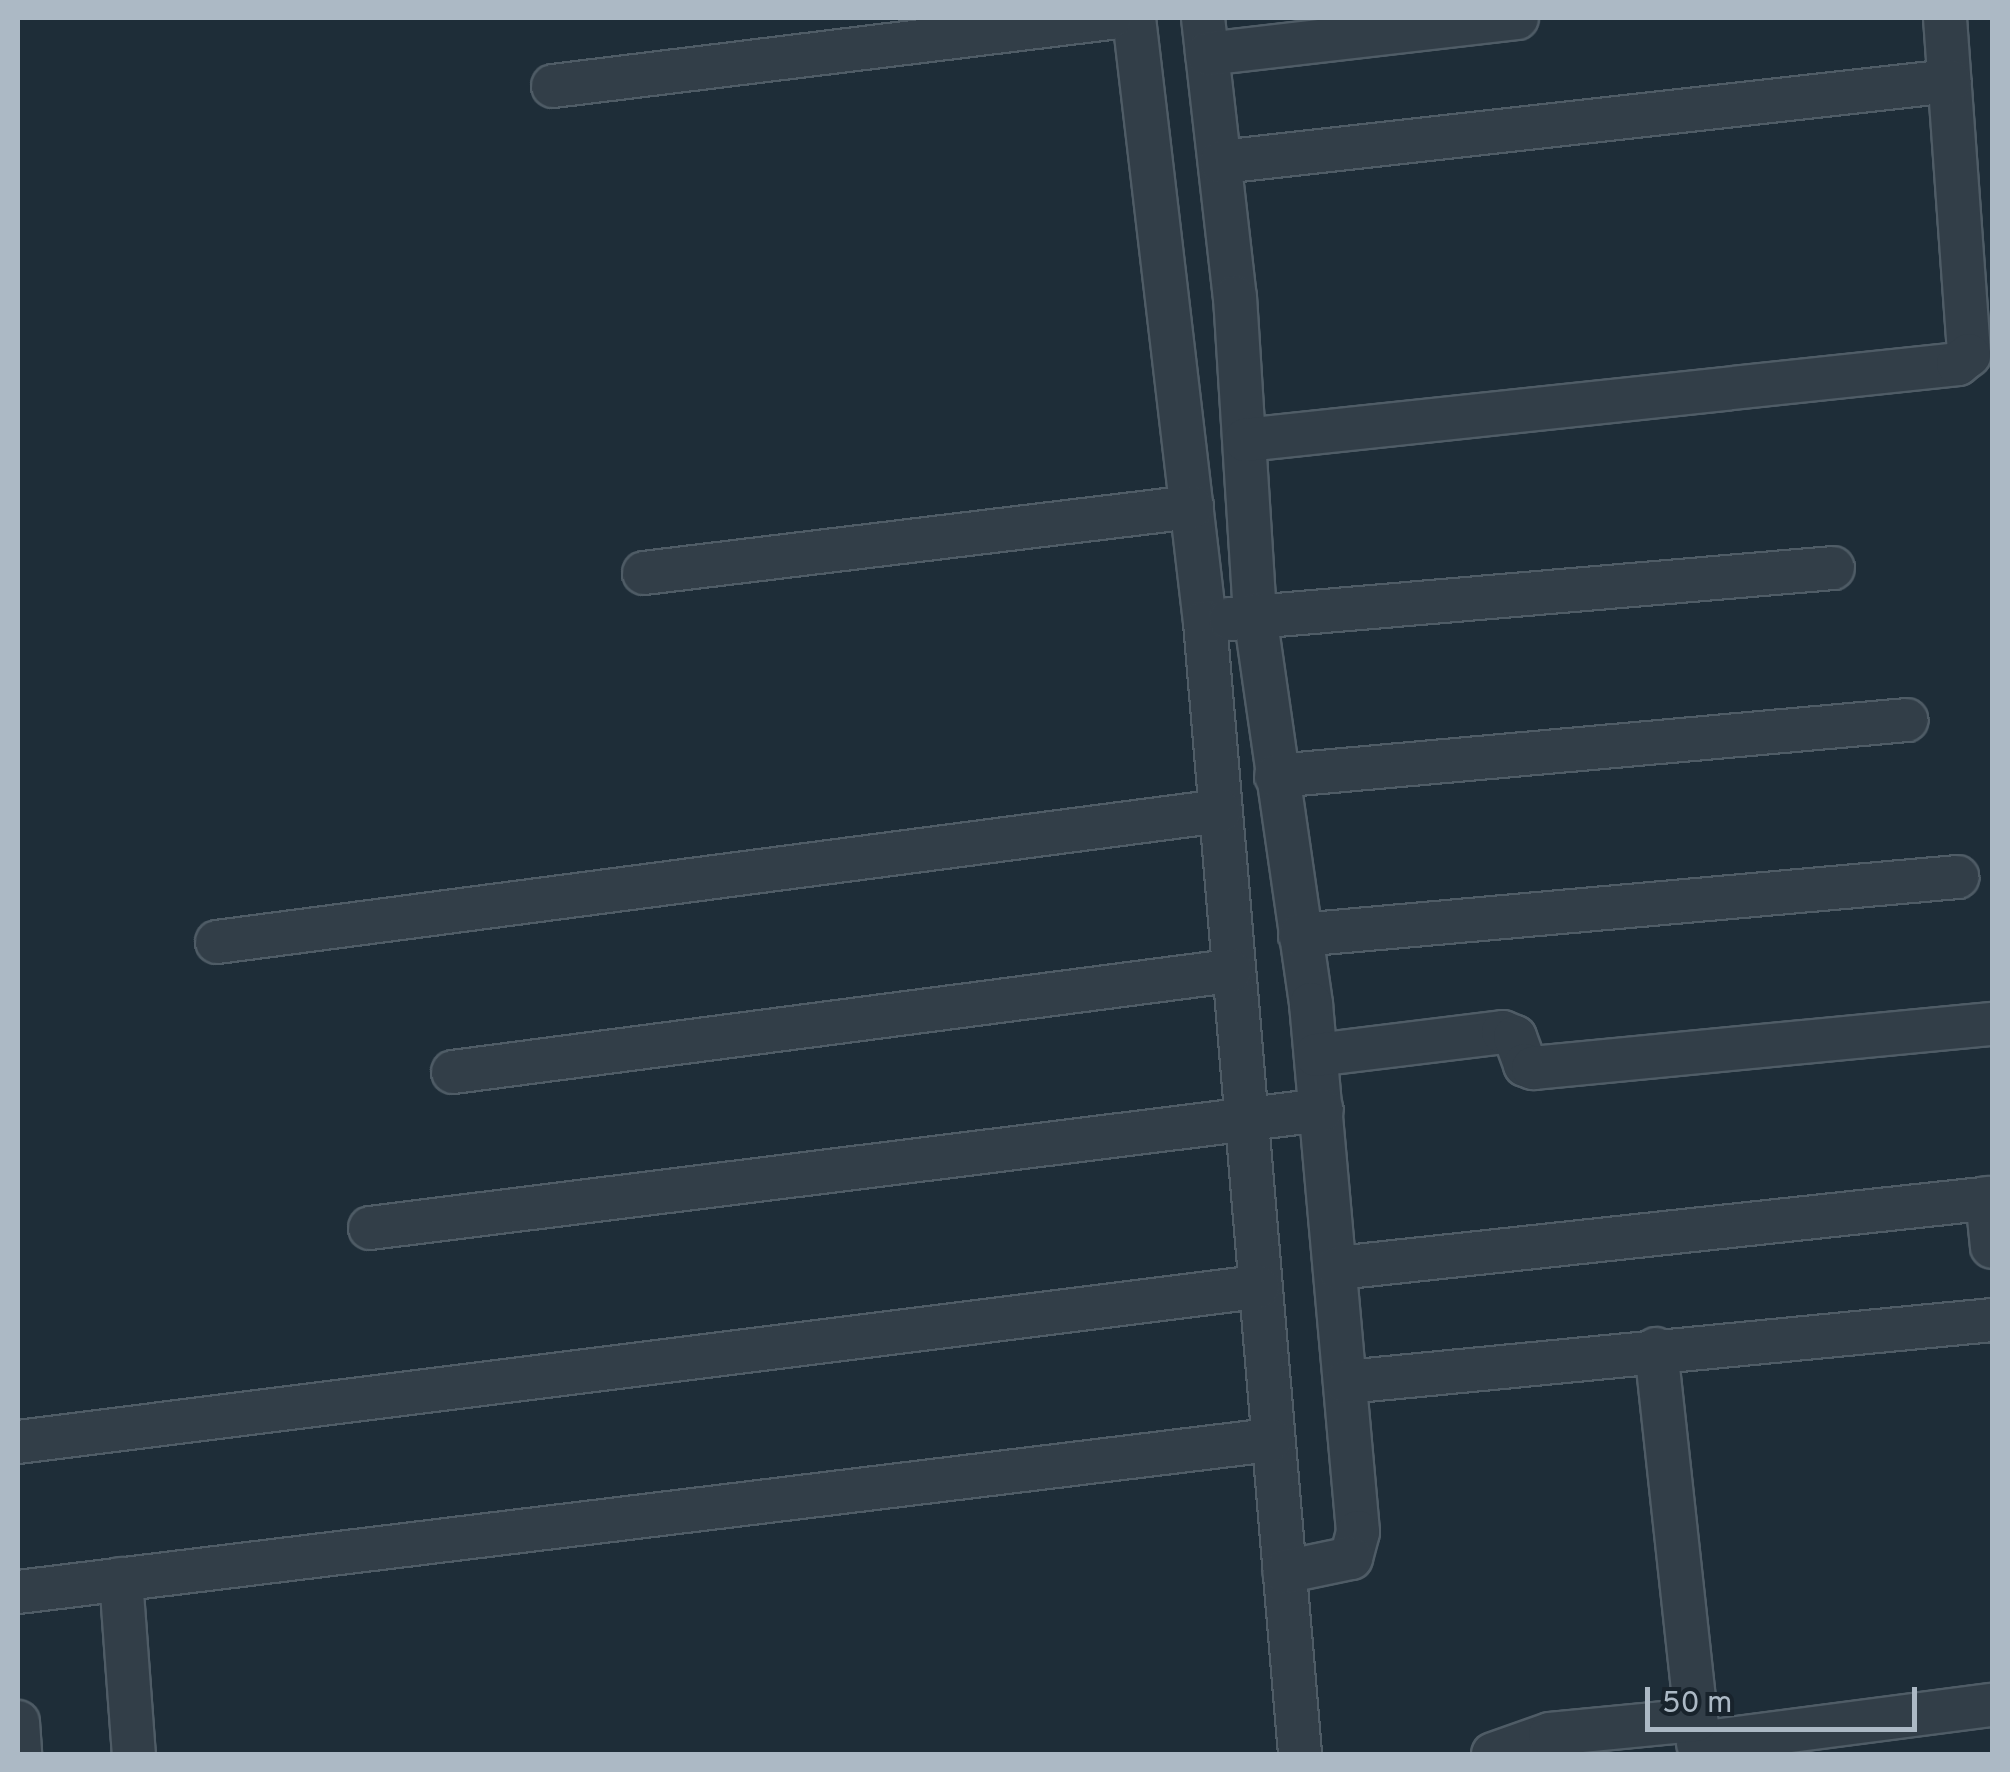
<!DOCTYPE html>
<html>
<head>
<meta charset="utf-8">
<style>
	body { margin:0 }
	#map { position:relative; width:2010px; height:1772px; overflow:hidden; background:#1e2d38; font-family:Overpass,sans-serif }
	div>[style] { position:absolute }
	.roads { filter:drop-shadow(2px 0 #4f5c66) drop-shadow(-2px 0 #4f5c66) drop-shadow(0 2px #4f5c66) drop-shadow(0 -2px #4f5c66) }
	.minor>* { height:42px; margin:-21px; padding:0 21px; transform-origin:21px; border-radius:21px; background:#323e48 }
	span { translate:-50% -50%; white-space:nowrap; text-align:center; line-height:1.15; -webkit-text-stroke:10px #18232c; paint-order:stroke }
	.frame { position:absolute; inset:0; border:20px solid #acb9c5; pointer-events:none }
	.scale { position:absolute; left:1645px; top:1687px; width:272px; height:45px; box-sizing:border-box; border:5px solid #acb9c5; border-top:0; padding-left:12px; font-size:30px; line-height:35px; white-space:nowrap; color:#acb9c5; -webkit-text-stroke:8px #18232c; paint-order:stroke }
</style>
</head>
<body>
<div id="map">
	<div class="roads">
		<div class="minor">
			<div style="left:1134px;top:18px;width:608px;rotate:83.3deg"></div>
			<div style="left:1205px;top:622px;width:1136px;rotate:85.2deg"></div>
			<div style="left:1203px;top:18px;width:281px;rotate:83.5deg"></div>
			<div style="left:1235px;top:297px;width:319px;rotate:86.4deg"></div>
			<div style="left:1255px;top:615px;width:393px;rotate:81.8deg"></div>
			<div style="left:1311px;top:1004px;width:530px;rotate:84.91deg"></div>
			<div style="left:1358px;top:1532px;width:27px;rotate:105deg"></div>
			<div style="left:1351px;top:1558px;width:68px;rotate:168.2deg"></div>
			<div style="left:1945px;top:18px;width:338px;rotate:85.9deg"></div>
			<div style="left:1207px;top:54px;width:312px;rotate:-6.6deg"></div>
			<div style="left:553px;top:86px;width:561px;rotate:-6.96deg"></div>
			<div style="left:1221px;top:162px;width:733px;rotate:-6.34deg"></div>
			<div style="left:1245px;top:440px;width:717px;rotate:-6.08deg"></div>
			<div style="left:1958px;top:364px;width:14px;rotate:-39deg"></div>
			<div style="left:644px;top:573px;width:552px;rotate:-6.87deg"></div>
			<div style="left:1230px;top:619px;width:605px;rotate:-4.83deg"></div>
			<div style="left:1276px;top:776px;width:633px;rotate:-5.07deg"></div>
			<div style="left:1300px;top:935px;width:660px;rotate:-5.04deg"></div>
			<div style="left:217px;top:942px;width:1012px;rotate:-7.44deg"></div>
			<div style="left:1316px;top:1055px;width:188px;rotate:-7deg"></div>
			<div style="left:1503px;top:1032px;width:13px;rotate:23deg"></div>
			<div style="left:1515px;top:1037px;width:30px;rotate:70deg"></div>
			<div style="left:1525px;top:1065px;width:9px;rotate:21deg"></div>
			<div style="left:1533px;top:1068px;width:461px;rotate:-5.5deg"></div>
			<div style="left:453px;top:1072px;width:784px;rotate:-7.41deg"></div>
			<div style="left:1987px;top:1198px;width:49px;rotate:84.2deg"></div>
			<div style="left:370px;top:1228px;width:959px;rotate:-7.07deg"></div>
			<div style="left:1338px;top:1268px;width:658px;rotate:-6.11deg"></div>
			<div style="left:1656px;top:1349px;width:407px;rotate:83.8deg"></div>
			<div style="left:1346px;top:1382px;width:649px;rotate:-5.48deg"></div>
			<div style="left:18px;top:1442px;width:1250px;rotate:-7.13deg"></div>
			<div style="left:121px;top:1579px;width:175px;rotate:85.8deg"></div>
			<div style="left:18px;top:1592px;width:1262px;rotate:-6.92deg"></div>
			<div style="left:18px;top:1722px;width:32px;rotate:86deg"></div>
			<div style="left:1698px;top:1743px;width:296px;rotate:-7.4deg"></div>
			<div style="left:1493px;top:1754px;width:60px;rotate:-19.3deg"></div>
			<div style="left:1550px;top:1734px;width:147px;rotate:-5.5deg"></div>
		</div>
	</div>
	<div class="frame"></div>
	<div class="scale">50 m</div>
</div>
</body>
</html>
